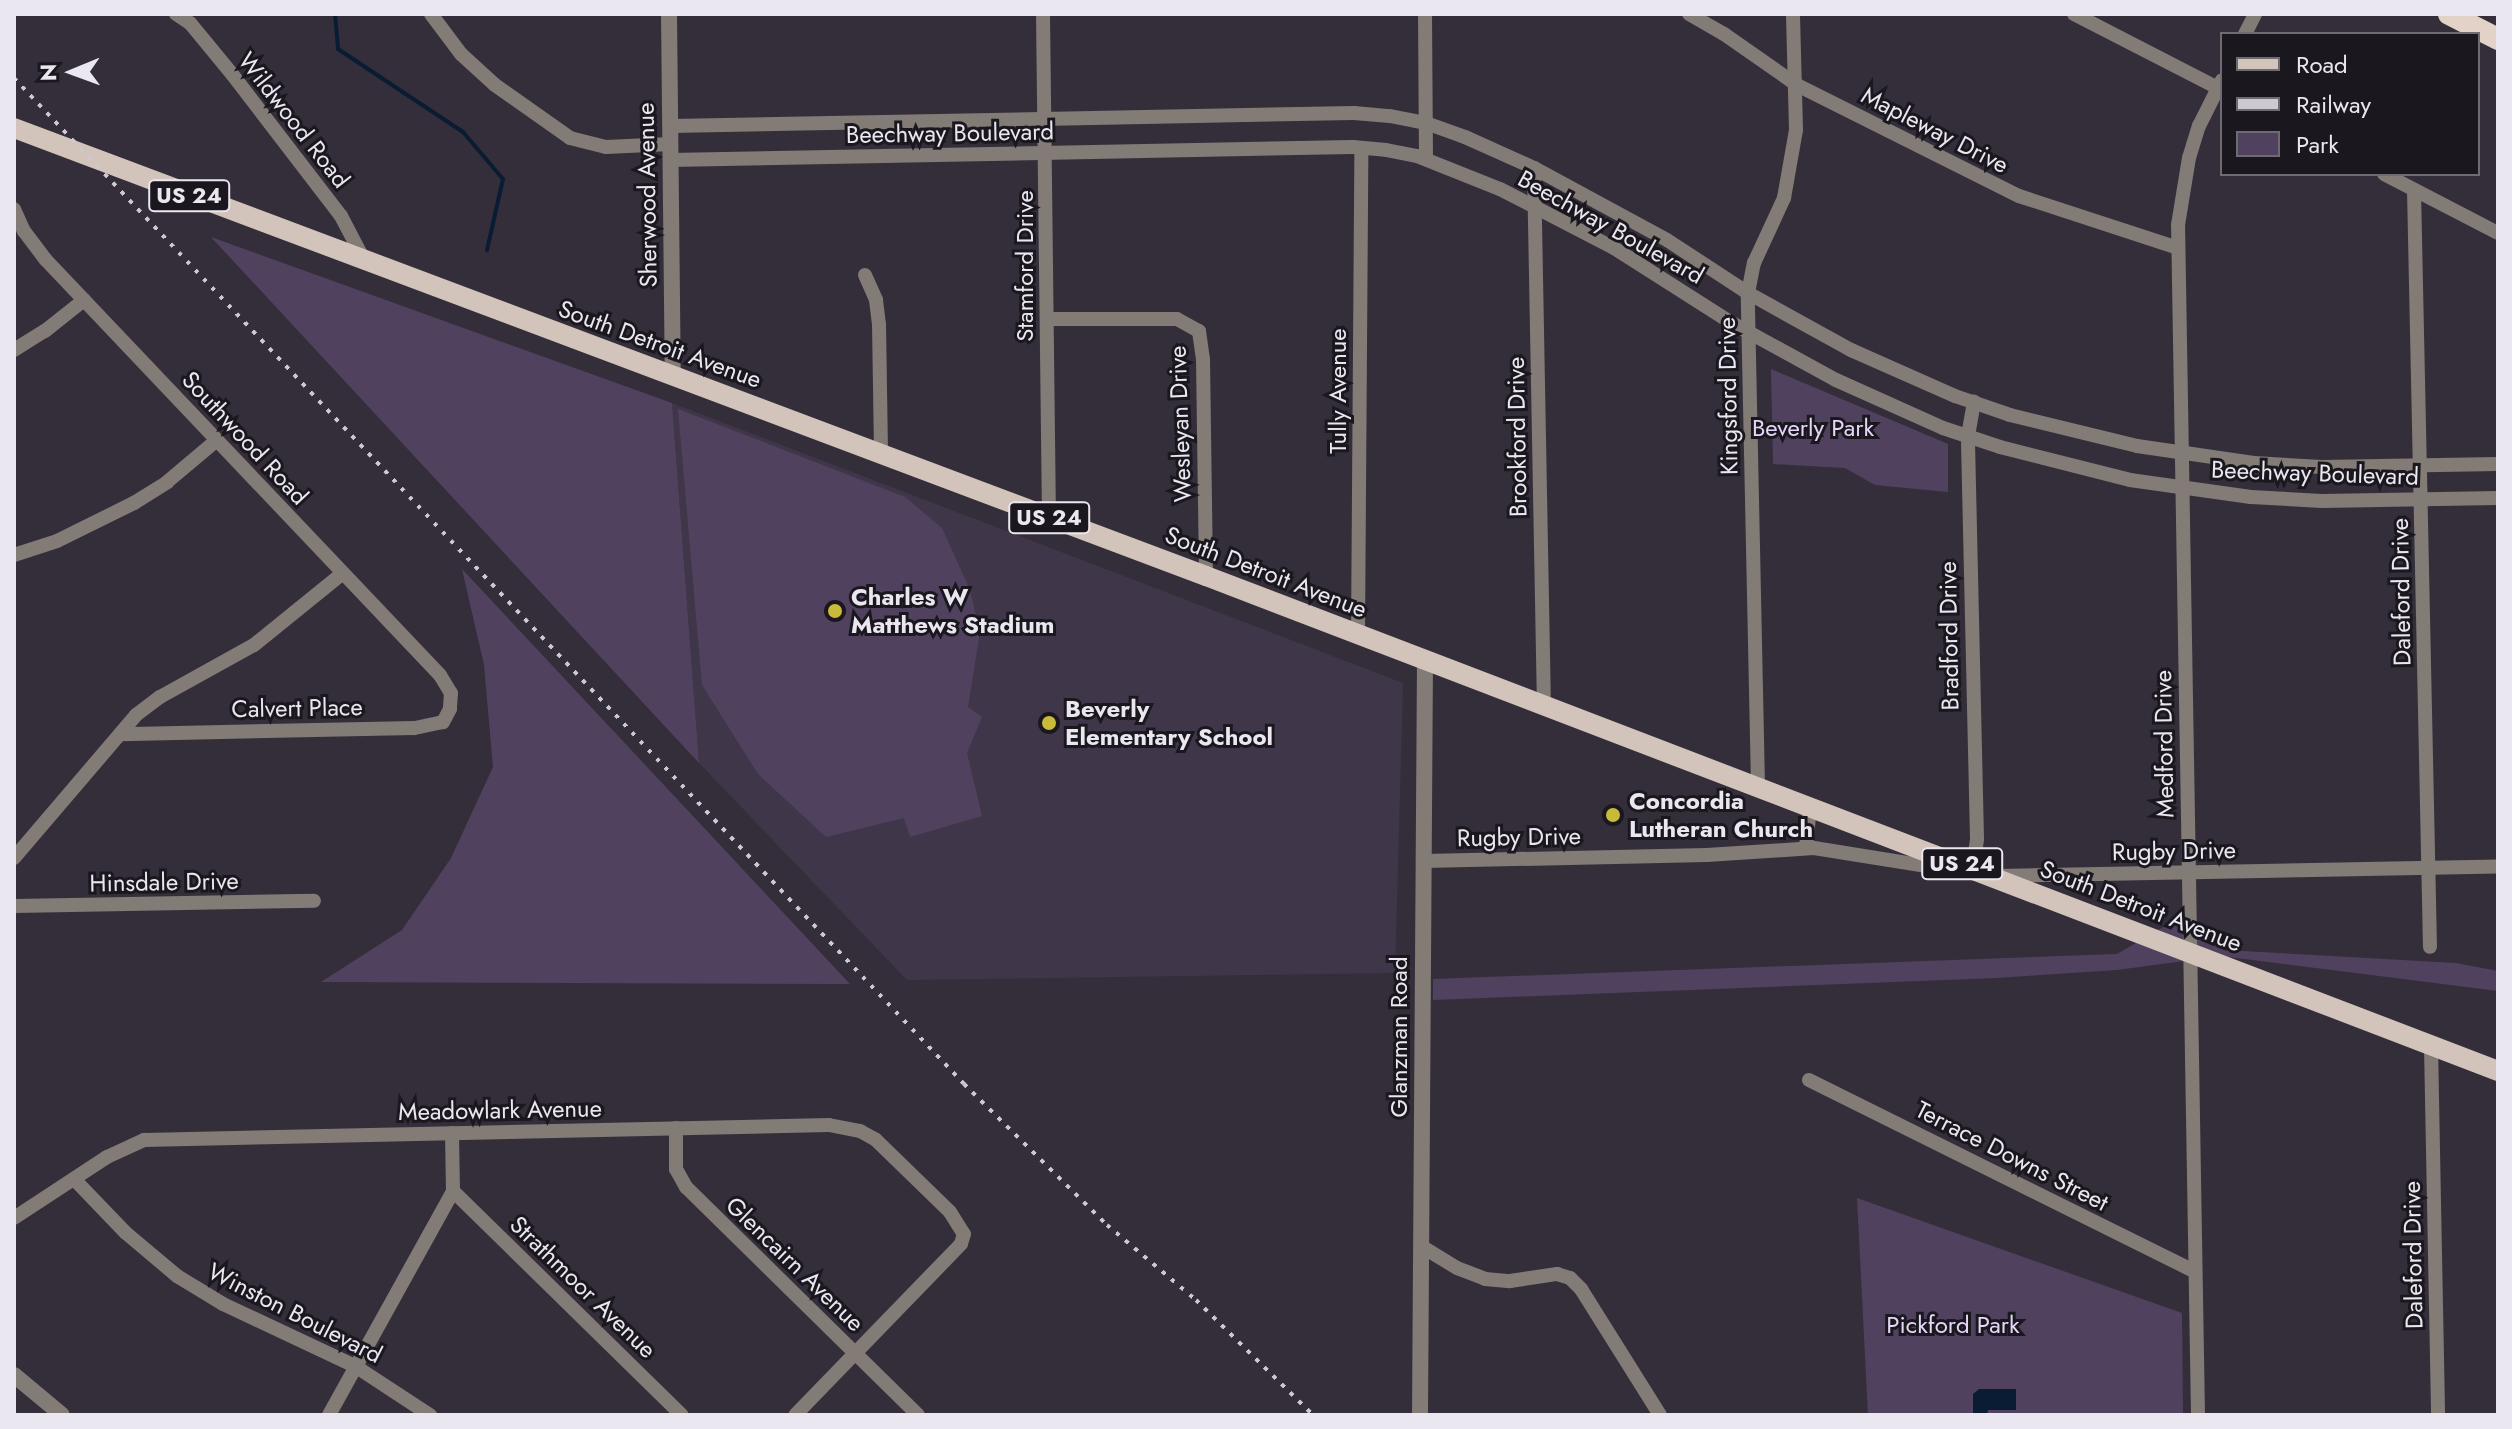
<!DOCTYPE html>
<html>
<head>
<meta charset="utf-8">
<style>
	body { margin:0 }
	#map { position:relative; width:2512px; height:1429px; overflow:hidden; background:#342e3b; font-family:Jost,sans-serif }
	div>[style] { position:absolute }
	.built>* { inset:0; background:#3f3749 }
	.green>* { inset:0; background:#50425f }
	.water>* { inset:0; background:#0a1c33 }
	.stream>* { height:4px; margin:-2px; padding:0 2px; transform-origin:2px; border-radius:2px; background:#0a1c33 }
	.minor>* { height:14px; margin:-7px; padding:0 7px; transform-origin:7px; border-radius:7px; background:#827b76 }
	.tertiary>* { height:16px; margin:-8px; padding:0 8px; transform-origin:8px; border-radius:8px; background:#827b76 }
	.primary>* { height:20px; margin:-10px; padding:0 10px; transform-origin:10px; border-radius:10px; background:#d2c4ba }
	.trunk>* { height:22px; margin:-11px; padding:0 11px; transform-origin:11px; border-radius:11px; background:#e2d2c8 }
	.rail>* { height:4px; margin-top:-2px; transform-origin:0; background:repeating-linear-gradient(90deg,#cdc8d2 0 4px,transparent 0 12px) }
	.dots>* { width:22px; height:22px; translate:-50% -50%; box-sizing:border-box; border:4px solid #1a181e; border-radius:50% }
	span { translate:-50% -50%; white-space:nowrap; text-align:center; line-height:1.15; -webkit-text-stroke:6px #1a181e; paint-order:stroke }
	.shield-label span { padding:2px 6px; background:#1a181e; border:2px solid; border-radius:6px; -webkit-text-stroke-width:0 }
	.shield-label { font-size:22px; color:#ebe7f0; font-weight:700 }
	.street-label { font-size:24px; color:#ebe7f0 }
	.park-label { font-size:24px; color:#e5d6f7 }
	.poi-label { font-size:24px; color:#ebe7f0; font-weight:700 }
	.left { translate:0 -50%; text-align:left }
	.frame { position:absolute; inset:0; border:16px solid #ebe7f0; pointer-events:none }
	.legend { position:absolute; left:2220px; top:32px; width:260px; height:144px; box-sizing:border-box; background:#1a181e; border:2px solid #6e6b72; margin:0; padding:10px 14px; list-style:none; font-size:24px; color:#ebe7f0 }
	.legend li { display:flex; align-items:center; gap:16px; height:40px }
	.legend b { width:40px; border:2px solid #6e6b72 }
	.north { position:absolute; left:32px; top:32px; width:80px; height:80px; -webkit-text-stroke:6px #1a181e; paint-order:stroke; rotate:269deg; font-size:22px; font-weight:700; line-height:32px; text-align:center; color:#ebe7f0 }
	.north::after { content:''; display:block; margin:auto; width:28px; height:36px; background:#ebe7f0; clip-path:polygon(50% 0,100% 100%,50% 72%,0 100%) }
</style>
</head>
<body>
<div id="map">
	<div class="built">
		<div style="clip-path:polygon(672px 403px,1403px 683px,1395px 973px,907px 980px,699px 763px)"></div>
	</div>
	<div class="green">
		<div style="clip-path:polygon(211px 237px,672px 403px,699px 763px)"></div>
		<div style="clip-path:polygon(1771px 369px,1948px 444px,1948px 492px,1875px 485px,1845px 468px,1773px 464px)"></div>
		<div style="clip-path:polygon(678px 409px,905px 497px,942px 528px,970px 590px,980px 632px,968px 707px,982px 717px,967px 753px,982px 816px,910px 837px,904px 818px,826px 837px,758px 774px,702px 685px)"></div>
		<div style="clip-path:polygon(462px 569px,850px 984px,321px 982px,402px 930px,451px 858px,493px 767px,484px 665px)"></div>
		<div style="clip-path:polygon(2172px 922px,2242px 951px,2456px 963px,2498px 971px,2498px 991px,2221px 956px,2117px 970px,1996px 978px,1433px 1000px,1433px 979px,2117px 954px)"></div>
		<div style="clip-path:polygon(1857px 1198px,2182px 1313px,2183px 1415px,1868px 1415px)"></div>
	</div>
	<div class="water">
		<div style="clip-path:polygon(1979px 1389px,2016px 1389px,2016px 1410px,1988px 1410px,1987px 1415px,1973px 1415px,1973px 1394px)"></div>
	</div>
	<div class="stream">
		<div style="left:335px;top:14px;width:35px;rotate:85deg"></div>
		<div style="left:338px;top:49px;width:150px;rotate:33.6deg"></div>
		<div style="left:463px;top:132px;width:62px;rotate:49.6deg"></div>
		<div style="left:503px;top:179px;width:73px;rotate:102.7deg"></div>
	</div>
	<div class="minor">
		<div style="left:176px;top:14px;width:17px;rotate:33deg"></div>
		<div style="left:190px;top:23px;width:66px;rotate:50.5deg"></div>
		<div style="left:232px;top:74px;width:179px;rotate:52.5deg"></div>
		<div style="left:341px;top:216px;width:52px;rotate:62.4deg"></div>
		<div style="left:431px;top:14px;width:50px;rotate:53.1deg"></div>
		<div style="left:461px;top:54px;width:46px;rotate:42.4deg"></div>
		<div style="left:495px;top:85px;width:92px;rotate:35.2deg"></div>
		<div style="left:570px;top:138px;width:37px;rotate:14deg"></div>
		<div style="left:606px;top:147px;width:65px;rotate:-2.6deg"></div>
		<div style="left:1043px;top:14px;width:504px;rotate:89.32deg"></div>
		<div style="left:1425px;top:14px;width:145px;rotate:89.6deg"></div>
		<div style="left:1689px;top:14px;width:40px;rotate:29.7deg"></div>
		<div style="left:1724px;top:34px;width:89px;rotate:34.9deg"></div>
		<div style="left:1797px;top:85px;width:248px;rotate:26.6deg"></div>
		<div style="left:2019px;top:196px;width:167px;rotate:18.1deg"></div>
		<div style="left:2074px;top:14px;width:166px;rotate:27.2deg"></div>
		<div style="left:2245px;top:34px;width:22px;rotate:-63deg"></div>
		<div style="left:671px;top:126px;width:683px;rotate:-1.09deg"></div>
		<div style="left:1354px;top:113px;width:36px;rotate:5deg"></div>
		<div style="left:1390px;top:116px;width:37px;rotate:11deg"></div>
		<div style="left:1426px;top:123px;width:41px;rotate:19.7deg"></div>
		<div style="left:1465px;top:137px;width:76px;rotate:24.2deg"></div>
		<div style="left:1534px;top:168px;width:151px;rotate:28.4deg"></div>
		<div style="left:1667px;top:240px;width:97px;rotate:33.2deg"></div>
		<div style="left:1748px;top:293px;width:118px;rotate:29deg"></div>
		<div style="left:1851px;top:350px;width:114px;rotate:23.9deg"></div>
		<div style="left:1955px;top:396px;width:58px;rotate:19.1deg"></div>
		<div style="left:2010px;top:415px;width:131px;rotate:13.7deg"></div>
		<div style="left:2137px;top:446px;width:118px;rotate:8.3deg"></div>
		<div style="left:2254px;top:463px;width:68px;rotate:3.4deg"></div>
		<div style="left:2322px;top:467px;width:176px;rotate:-1deg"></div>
		<div style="left:670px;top:160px;width:683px;rotate:-1.09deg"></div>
		<div style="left:1353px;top:147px;width:33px;rotate:5deg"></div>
		<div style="left:1386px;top:150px;width:32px;rotate:11deg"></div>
		<div style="left:1417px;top:156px;width:89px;rotate:21.7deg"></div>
		<div style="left:1500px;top:189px;width:128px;rotate:27.4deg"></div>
		<div style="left:1614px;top:248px;width:138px;rotate:32.5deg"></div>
		<div style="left:1730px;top:322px;width:121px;rotate:28.7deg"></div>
		<div style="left:1836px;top:380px;width:117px;rotate:24.2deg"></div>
		<div style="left:1943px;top:428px;width:60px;rotate:18.4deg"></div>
		<div style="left:2000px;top:447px;width:134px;rotate:14.2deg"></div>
		<div style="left:2130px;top:480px;width:122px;rotate:8deg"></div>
		<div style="left:2251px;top:497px;width:71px;rotate:3.2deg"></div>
		<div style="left:2322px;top:501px;width:176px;rotate:-1deg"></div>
		<div style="left:1534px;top:168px;width:538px;rotate:88.94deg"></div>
		<div style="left:2384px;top:174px;width:128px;rotate:27.4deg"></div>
		<div style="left:2414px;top:190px;width:757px;rotate:88.79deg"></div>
		<div style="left:14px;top:209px;width:24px;rotate:66deg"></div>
		<div style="left:24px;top:231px;width:36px;rotate:53deg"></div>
		<div style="left:46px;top:260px;width:572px;rotate:46.49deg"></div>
		<div style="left:440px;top:675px;width:21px;rotate:59deg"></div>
		<div style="left:451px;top:693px;width:16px;rotate:94deg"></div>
		<div style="left:450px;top:709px;width:15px;rotate:118deg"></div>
		<div style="left:443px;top:722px;width:30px;rotate:168deg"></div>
		<div style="left:414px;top:728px;width:294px;rotate:178.8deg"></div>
		<div style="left:865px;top:275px;width:27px;rotate:66deg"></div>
		<div style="left:876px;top:300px;width:24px;rotate:83deg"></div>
		<div style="left:879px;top:324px;width:131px;rotate:89.1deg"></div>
		<div style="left:1047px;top:319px;width:130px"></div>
		<div style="left:1177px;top:319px;width:25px;rotate:29deg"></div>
		<div style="left:1199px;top:331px;width:28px;rotate:82deg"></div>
		<div style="left:1203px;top:359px;width:217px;rotate:89.2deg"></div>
		<div style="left:14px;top:350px;width:36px;rotate:-32deg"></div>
		<div style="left:45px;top:331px;width:50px;rotate:-38.5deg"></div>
		<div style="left:14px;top:555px;width:45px;rotate:-18deg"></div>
		<div style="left:57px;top:541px;width:86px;rotate:-26.3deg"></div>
		<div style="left:134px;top:503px;width:39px;rotate:-32deg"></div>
		<div style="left:167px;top:482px;width:65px;rotate:-40deg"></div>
		<div style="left:1358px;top:635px;width:487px;rotate:-89.6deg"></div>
		<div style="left:1758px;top:786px;width:493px;rotate:-91.2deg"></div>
		<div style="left:1748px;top:293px;width:31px;rotate:-79deg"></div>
		<div style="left:1754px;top:263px;width:72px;rotate:-65.2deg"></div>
		<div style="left:1784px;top:198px;width:69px;rotate:-80deg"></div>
		<div style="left:1796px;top:130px;width:116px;rotate:-91.5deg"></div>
		<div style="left:1806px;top:848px;width:42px;rotate:-84.6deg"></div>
		<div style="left:14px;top:858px;width:188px;rotate:-49.5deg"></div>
		<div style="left:136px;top:715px;width:30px;rotate:-37deg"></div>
		<div style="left:160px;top:697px;width:107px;rotate:-29deg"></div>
		<div style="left:254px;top:645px;width:114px;rotate:-39deg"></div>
		<div style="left:1424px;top:861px;width:283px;rotate:-1.2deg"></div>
		<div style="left:1707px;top:855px;width:107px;rotate:-3.7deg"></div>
		<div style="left:1814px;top:848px;width:146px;rotate:9.1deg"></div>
		<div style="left:1973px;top:868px;width:30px;rotate:-82deg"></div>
		<div style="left:1977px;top:838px;width:402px;rotate:-91.3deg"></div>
		<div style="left:1968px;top:436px;width:35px;rotate:-80deg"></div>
		<div style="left:1999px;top:876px;width:499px;rotate:-1.1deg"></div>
		<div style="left:14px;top:906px;width:300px;rotate:-1deg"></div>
		<div style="left:2431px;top:1046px;width:369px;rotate:88.9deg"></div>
		<div style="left:1809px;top:1080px;width:431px;rotate:26.4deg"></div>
		<div style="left:676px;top:1128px;width:41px;rotate:90deg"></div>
		<div style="left:676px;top:1169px;width:21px;rotate:61deg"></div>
		<div style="left:686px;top:1187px;width:325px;rotate:44.5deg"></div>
		<div style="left:74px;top:1179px;width:75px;rotate:46.1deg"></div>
		<div style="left:126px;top:1233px;width:67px;rotate:40.1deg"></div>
		<div style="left:177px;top:1276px;width:54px;rotate:31.3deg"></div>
		<div style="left:223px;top:1304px;width:146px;rotate:25.2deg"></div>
		<div style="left:355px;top:1366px;width:90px;rotate:33.2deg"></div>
		<div style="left:453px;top:1191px;width:320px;rotate:44.4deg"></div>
		<div style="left:14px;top:1218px;width:111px;rotate:-33.3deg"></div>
		<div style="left:107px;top:1157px;width:41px;rotate:-24.7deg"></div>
		<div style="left:144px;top:1140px;width:685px;rotate:-1.25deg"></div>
		<div style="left:829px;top:1125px;width:32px;rotate:11deg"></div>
		<div style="left:860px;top:1131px;width:18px;rotate:29deg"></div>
		<div style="left:876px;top:1140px;width:103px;rotate:44.2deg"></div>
		<div style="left:950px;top:1212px;width:26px;rotate:58deg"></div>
		<div style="left:964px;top:1234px;width:10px;rotate:107deg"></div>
		<div style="left:961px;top:1244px;width:238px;rotate:134.1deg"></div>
		<div style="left:1421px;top:1246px;width:42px;rotate:31.4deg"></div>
		<div style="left:1457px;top:1268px;width:30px;rotate:21deg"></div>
		<div style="left:1485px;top:1279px;width:25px;rotate:5deg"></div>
		<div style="left:1510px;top:1281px;width:48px;rotate:-8.5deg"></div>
		<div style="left:1557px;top:1274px;width:14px;rotate:17deg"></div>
		<div style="left:1570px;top:1278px;width:16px;rotate:45deg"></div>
		<div style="left:1581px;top:1289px;width:149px;rotate:57.9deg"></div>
		<div style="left:329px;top:1415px;width:256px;rotate:-61deg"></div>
		<div style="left:453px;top:1191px;width:58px;rotate:-91deg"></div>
		<div style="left:2198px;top:1415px;width:1190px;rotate:-90.96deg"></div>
		<div style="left:2178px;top:225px;width:68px;rotate:-80.7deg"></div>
		<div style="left:2189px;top:158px;width:34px;rotate:-73deg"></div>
		<div style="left:2199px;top:126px;width:51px;rotate:-63.4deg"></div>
	</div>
	<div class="tertiary">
		<div style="left:669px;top:14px;width:362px;rotate:89.4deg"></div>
		<div style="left:14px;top:1375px;width:62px;rotate:39.8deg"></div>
		<div style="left:1420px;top:1415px;width:755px;rotate:-89.62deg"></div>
	</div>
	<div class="primary">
		<div style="left:14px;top:128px;width:1273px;rotate:20.6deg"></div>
		<div style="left:1206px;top:576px;width:1384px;rotate:20.96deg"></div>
	</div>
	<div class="trunk">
		<div style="left:2449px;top:14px;width:55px;rotate:27deg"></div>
	</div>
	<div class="rail">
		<div style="left:14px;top:78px;width:1384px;rotate:46.64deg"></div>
		<div style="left:964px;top:1084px;width:201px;rotate:44.6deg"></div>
		<div style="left:1107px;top:1225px;width:116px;rotate:40.1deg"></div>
		<div style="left:1196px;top:1300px;width:164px;rotate:44.5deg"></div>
	</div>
	<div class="dots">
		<div style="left:835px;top:611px;background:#c9ba3a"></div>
		<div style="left:1049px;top:723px;background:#c9ba3a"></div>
		<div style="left:1613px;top:815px;background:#c9ba3a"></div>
	</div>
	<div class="shield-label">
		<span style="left:189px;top:196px">US 24</span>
		<span style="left:1049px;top:518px">US 24</span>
		<span style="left:1962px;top:864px">US 24</span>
	</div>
	<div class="street-label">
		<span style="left:294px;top:120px;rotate:52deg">Wildwood Road</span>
		<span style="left:1935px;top:130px;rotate:27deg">Mapleway Drive</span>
		<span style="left:950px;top:133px;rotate:-1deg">Beechway Boulevard</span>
		<span style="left:647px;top:195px;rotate:-91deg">Sherwood Avenue</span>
		<span style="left:1611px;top:227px;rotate:29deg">Beechway Boulevard</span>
		<span style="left:1025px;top:266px;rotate:-90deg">Stamford Drive</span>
		<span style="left:660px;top:344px;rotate:20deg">South Detroit Avenue</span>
		<span style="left:1338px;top:391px;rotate:-90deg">Tully Avenue</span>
		<span style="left:1728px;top:396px;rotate:-91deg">Kingsford Drive</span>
		<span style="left:1180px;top:424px;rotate:-92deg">Wesleyan Drive</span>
		<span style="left:1517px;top:437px;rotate:-91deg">Brookford Drive</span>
		<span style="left:245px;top:438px;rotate:47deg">Southwood Road</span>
		<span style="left:2315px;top:473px;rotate:2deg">Beechway Boulevard</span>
		<span style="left:1266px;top:572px;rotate:21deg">South Detroit Avenue</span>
		<span style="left:2401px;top:592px;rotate:-91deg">Daleford Drive</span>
		<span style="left:1949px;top:636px;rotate:-91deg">Bradford Drive</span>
		<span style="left:297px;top:708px;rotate:-1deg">Calvert Place</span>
		<span style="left:2164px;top:744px;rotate:-91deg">Medford Drive</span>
		<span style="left:1519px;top:837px;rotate:-1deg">Rugby Drive</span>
		<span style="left:2174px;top:851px;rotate:-1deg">Rugby Drive</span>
		<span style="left:164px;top:882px;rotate:-1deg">Hinsdale Drive</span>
		<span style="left:2141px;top:906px;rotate:21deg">South Detroit Avenue</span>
		<span style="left:1399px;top:1037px;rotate:-90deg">Glanzman Road</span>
		<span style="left:500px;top:1110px;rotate:-1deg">Meadowlark Avenue</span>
		<span style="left:2012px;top:1156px;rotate:27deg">Terrace Downs Street</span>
		<span style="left:2413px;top:1255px;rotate:-91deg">Daleford Drive</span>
		<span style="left:795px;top:1264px;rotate:44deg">Glencairn Avenue</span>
		<span style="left:583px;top:1287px;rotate:44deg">Strathmoor Avenue</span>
		<span style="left:295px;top:1313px;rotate:27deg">Winston Boulevard</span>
	</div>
	<div class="park-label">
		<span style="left:1813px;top:428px">Beverly Park</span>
		<span style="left:1953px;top:1325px">Pickford Park</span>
	</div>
	<div class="poi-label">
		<span class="left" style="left:851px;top:611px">Charles W<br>Matthews Stadium</span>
		<span class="left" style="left:1065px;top:723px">Beverly<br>Elementary School</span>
		<span class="left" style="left:1629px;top:815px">Concordia<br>Lutheran Church</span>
	</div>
	<div class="frame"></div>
	<ul class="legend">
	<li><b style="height:10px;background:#d2c4ba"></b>Road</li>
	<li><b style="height:10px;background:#cdc8d2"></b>Railway</li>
	<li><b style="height:22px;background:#50425f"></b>Park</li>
	</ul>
	<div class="north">N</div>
</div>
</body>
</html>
